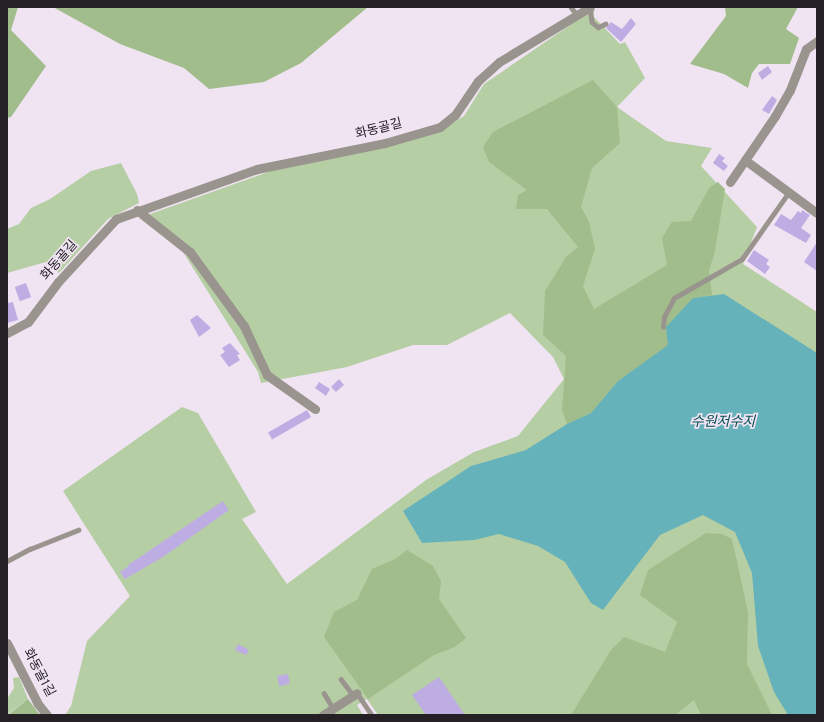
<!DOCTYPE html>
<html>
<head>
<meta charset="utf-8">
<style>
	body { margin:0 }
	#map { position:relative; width:824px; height:722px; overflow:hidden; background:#f0e4f3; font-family:Overpass,"Noto Sans KR",sans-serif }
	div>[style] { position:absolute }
	.green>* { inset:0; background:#b6cea4 }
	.forest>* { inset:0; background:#a1bd8b }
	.water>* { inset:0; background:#66b2ba }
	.building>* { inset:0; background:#beade2; transform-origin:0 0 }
	.service>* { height:4.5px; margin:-2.25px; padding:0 2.25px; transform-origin:2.25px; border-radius:2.25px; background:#9a948e }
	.minor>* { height:9px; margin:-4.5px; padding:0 4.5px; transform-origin:4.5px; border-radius:4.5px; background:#9a948e }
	span { translate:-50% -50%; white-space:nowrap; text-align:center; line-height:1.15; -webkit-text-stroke:3.5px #f0e4f3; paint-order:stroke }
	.street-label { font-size:13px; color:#242025 }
	.water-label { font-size:14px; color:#034c52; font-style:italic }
	.frame { position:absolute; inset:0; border:8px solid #242025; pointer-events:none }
</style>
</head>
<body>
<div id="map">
	<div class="green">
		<div style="clip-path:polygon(595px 8px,593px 16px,620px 44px,625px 42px,645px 78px,617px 107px,666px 141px,712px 148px,701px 166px,757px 227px,743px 264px,817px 312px,817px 715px,378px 715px,367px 699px,357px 705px,363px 715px,65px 715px,71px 706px,87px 641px,130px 596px,63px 491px,182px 407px,198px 413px,256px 512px,242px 519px,287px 584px,426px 480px,474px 452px,518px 436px,564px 379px,553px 357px,510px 313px,447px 345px,413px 345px,347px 367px,261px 383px,258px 372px,183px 252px,139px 218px,271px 171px,392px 145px,442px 130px,464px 116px,484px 84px)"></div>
		<div style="clip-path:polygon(121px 163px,137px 194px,139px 203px,108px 219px,59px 273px,46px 262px,7px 273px,7px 229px,19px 224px,31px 208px,50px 199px,91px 171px)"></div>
		<div style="clip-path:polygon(19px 677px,28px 699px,7px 715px,7px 699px,14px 688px,13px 678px)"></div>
	</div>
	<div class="forest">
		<div style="clip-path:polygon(7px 7px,18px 7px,11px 30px,46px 66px,11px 117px,7px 118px)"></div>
		<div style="clip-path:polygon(53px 7px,368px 7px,301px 63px,264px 82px,209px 89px,184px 68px,120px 44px)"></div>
		<div style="clip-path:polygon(725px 7px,798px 7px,786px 29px,799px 38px,790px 64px,759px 64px,752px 73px,748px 88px,724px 74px,690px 64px,726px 16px)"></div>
		<div style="clip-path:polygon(593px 80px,617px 107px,620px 143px,592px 168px,581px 207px,589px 222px,595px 249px,583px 286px,594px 309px,667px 265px,662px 238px,672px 222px,691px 221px,709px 188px,718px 182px,725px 189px,715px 251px,709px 271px,712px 295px,693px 298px,669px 345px,618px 381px,591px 413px,567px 424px,562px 410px,566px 356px,543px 335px,545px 291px,566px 257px,578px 247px,547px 209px,516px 209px,518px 195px,527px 190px,489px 162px,483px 147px,493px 132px)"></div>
		<div style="clip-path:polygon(706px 533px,722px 534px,732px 539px,748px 612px,747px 664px,772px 715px,701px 715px,694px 700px,675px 715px,571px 715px,611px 650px,624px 637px,665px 652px,677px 622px,640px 595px,648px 570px)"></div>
		<div style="clip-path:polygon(407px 550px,433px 566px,441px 581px,439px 599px,466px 638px,455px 647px,434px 655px,368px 699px,324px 637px,334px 612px,357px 600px,372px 569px,395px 559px)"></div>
		<div style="clip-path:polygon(28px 699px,40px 715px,8px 715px)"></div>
	</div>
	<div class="water">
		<div style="clip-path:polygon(724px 294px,817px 353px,817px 715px,788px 715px,774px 692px,758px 646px,752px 573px,735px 532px,703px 515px,660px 535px,603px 610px,591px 603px,565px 562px,538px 546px,499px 534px,474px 540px,422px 543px,403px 511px,471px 466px,526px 450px,567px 424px,591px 413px,618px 381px,668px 345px,666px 327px,693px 298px)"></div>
	</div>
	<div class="building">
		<div style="clip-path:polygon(631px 18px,636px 24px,621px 42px,606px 28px,611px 22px,622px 29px)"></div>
		<div style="clip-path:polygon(768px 66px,772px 72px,762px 80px,758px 73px)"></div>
		<div style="clip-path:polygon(772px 96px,777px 100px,769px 114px,762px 110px)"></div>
		<div style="clip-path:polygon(719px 154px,725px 158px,722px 161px,728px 166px,724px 171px,713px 163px)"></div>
		<div style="clip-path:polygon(802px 210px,810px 215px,801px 228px,811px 235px,806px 243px,774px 225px,781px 214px,791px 220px,798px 211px,801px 213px)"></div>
		<div style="clip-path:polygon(817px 242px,817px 271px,804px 262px)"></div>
		<div style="clip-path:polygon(754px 250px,769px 260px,766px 264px,770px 267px,765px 274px,747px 261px)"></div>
		<div style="left:26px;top:283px;width:15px;height:12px;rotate:70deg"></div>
		<div style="clip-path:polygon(13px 302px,18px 320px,7px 323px,7px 303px)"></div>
		<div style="clip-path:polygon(197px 315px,211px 328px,199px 337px,190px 320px)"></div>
		<div style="clip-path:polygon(230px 343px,240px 354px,237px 355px,240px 360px,229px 367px,220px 355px,225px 352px,222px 348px)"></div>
		<div style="clip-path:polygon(339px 379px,344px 385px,336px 392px,331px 387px)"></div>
		<div style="clip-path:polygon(319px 382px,330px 389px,326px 396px,315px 388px)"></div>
		<div style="left:307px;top:410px;width:8px;height:45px;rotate:60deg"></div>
		<div style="clip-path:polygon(223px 501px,229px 510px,163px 557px,125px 579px,120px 572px,129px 566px,128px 565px)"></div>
		<div style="clip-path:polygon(238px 644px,249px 650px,246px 655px,235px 650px)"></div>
		<div style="left:288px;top:674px;width:10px;height:11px;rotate:79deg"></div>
		<div style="clip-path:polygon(439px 677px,465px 715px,426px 715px,412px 695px)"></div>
	</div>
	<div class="service">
		<div style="left:571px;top:7px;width:10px;rotate:53deg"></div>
		<div style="left:590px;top:7px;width:15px;rotate:82deg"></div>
		<div style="left:592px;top:22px;width:8px;rotate:40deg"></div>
		<div style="left:598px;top:27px;width:8px;rotate:-23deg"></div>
		<div style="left:663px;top:327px;width:10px;rotate:-84deg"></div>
		<div style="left:664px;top:317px;width:21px;rotate:-62deg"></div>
		<div style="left:674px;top:298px;width:78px;rotate:-29.8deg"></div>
		<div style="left:742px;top:259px;width:82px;rotate:-55deg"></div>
		<div style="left:7px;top:561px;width:26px;rotate:-28deg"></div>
		<div style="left:30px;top:549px;width:52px;rotate:-21.6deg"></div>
		<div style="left:341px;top:679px;width:20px;rotate:53deg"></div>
		<div style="left:324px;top:693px;width:17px;rotate:59deg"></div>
		<div style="left:357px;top:693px;width:27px;rotate:56deg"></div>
	</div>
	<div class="minor">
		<div style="left:745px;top:160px;width:89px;rotate:36.4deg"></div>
		<div style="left:730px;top:182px;width:80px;rotate:-55.7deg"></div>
		<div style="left:775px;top:116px;width:30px;rotate:-60deg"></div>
		<div style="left:790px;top:90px;width:44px;rotate:-68.7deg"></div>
		<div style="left:806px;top:49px;width:14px;rotate:-36deg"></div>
		<div style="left:137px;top:210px;width:68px;rotate:38.4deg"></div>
		<div style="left:190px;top:252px;width:92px;rotate:53.9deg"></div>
		<div style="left:244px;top:326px;width:54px;rotate:64.9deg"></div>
		<div style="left:267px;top:375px;width:59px;rotate:35.3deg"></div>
		<div style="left:7px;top:333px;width:24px;rotate:-28deg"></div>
		<div style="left:28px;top:322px;width:50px;rotate:-53.1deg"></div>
		<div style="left:58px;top:282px;width:86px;rotate:-47.4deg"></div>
		<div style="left:116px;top:219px;width:150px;rotate:-19.5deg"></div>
		<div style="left:257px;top:169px;width:131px;rotate:-11.5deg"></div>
		<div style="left:385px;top:143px;width:57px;rotate:-16.2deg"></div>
		<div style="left:440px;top:127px;width:19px;rotate:-39deg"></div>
		<div style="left:455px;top:115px;width:41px;rotate:-55.9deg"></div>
		<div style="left:478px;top:81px;width:28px;rotate:-42deg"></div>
		<div style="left:499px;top:62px;width:106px;rotate:-31.1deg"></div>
		<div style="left:7px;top:643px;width:68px;rotate:63.1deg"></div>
		<div style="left:38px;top:704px;width:14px;rotate:51deg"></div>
		<div style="left:323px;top:715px;width:40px;rotate:-32.9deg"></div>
	</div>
	<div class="street-label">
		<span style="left:379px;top:130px;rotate:-14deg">화동골길</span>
		<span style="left:60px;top:261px;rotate:-49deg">화동골길</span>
		<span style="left:38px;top:673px;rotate:62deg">화동골1길</span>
	</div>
	<div class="water-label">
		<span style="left:723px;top:423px">수원저수지</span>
	</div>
	<div class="frame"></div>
</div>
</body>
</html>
